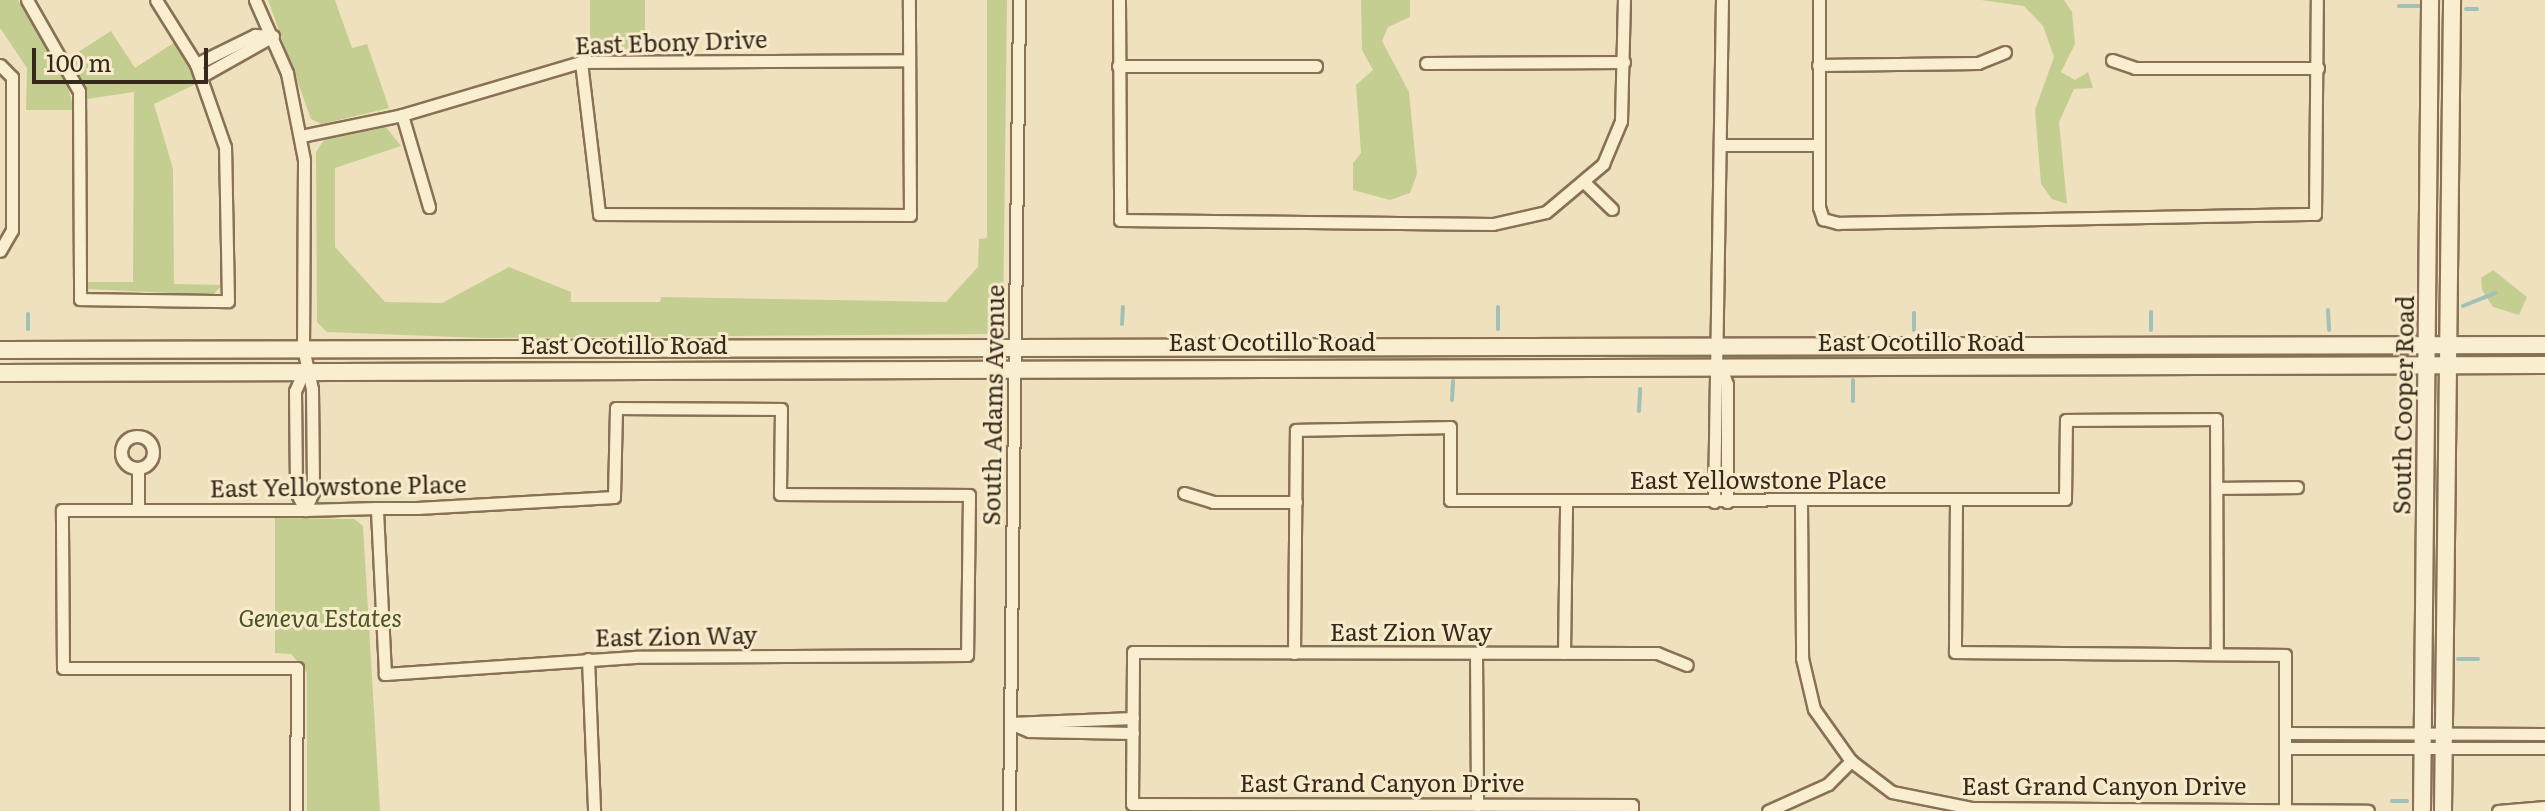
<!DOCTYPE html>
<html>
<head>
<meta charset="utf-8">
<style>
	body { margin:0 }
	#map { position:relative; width:2545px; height:811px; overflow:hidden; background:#efe1bd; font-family:Literata,serif }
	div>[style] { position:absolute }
	.green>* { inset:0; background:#c5ce91; transform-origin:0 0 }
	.stream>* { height:4px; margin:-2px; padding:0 2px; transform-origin:2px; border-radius:2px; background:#a1c0b8 }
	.roads { filter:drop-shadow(2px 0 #887155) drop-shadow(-2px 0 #887155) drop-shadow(0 2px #887155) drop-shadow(0 -2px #887155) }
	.street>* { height:11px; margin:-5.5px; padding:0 5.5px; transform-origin:5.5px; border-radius:5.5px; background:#faeed0 }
	.street>.ring { margin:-5.5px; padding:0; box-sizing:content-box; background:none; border:11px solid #faeed0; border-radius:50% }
	.secondary>* { height:16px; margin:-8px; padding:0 8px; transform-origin:8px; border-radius:8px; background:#faeed0 }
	span { translate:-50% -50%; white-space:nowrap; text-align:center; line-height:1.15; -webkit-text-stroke:6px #f7ebcc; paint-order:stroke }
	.street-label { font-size:24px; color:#36291b }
	.park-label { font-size:24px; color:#465420; font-style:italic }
	.scale { position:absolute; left:32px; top:48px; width:176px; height:36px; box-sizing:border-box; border:4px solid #36291b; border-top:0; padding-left:10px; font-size:24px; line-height:28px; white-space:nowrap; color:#36291b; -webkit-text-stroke:6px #f7ebcc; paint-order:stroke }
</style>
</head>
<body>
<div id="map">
	<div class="green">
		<div style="clip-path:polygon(0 0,18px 0,63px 68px,74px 110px,26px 110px,27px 68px,0 28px)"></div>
		<div style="clip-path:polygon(268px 0,335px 0,352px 48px,367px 44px,389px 108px,322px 124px,311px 119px)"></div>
		<div style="left:590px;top:0;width:55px;height:53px"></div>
		<div style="clip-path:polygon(987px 0,1007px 0,1003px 325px,995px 334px,482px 338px,327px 332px,317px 322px,316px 152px,324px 140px,386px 127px,401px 146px,335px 168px,335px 247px,385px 302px,442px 303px,509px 267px,571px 292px,571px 302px,660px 302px,661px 297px,946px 302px,978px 267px,979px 239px,987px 238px)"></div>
		<div style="clip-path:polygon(1361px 0,1410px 0,1410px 17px,1388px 27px,1382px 41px,1409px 92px,1417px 174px,1410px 193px,1390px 200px,1353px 190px,1353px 163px,1361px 153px,1356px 85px,1373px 70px,1362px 50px)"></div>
		<div style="clip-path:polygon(1981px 0,2064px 0,2072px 12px,2075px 44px,2061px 72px,2075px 80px,2088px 72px,2093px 88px,2074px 89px,2059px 122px,2067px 204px,2052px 199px,2041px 184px,2035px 110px,2054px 57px,2043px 26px,2024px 6px)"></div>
		<div style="clip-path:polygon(111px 31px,135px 68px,175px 42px,198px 83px,154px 104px,173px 169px,174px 284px,222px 285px,213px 295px,87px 289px,86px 282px,133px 282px,134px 92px,87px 99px,72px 56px)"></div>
		<div style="clip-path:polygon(2493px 270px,2527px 297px,2519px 315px,2493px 307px,2482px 290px,2481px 278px)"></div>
		<div style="clip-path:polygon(275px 518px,354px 519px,363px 526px,380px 811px,307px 811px,307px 673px,291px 654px,275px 653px)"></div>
	</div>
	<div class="stream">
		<div style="left:2399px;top:6px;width:23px"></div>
		<div style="left:2466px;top:9px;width:11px"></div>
		<div style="left:2463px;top:306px;width:35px;rotate:-22deg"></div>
		<div style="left:2328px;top:310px;width:20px;rotate:87deg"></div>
		<div style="left:2151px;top:312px;width:18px;rotate:90deg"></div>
		<div style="left:1122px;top:324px;width:17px;rotate:-87deg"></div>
		<div style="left:28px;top:329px;width:15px;rotate:-90deg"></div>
		<div style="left:1498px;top:329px;width:22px;rotate:-90deg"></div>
		<div style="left:1914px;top:330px;width:17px;rotate:-90deg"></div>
		<div style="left:1853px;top:380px;width:21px;rotate:90deg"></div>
		<div style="left:1452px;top:400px;width:19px;rotate:-87deg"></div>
		<div style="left:1639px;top:411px;width:22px;rotate:-87deg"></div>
		<div style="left:2458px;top:659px;width:20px"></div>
		<div style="left:2392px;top:801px;width:15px"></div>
	</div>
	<div class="roads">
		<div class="street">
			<div style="left:27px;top:0;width:105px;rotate:60.3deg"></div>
			<div style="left:79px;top:91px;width:208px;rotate:89.7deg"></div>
			<div style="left:80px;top:299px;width:148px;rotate:0.8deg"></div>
			<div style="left:228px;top:301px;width:154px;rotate:-91.1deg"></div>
			<div style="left:225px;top:147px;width:88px;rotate:-109.3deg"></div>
			<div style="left:196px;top:64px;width:75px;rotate:-122deg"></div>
			<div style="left:255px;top:0;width:80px;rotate:66.3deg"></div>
			<div style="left:287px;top:73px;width:89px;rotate:78.9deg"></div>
			<div style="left:304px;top:160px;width:188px;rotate:90.3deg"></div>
			<div style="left:303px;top:348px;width:42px;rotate:77.6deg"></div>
			<div style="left:312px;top:389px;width:103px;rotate:89.4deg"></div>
			<div style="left:313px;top:492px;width:20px;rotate:114deg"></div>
			<div style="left:1119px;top:0;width:220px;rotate:89.7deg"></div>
			<div style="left:1120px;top:220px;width:373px;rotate:0.6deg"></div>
			<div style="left:1493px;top:224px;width:54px;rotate:-12.8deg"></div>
			<div style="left:1546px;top:212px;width:75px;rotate:-40.1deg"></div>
			<div style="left:1603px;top:164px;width:47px;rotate:-67.3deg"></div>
			<div style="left:1621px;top:121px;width:121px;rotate:-88.6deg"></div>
			<div style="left:1819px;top:0;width:207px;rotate:90deg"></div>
			<div style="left:1819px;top:207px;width:13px;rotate:72deg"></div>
			<div style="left:1823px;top:219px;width:16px;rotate:15deg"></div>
			<div style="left:1838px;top:223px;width:477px;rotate:-1.1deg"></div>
			<div style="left:2315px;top:214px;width:214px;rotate:-89.5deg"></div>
			<div style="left:2112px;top:60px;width:24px;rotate:19deg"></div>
			<div style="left:2135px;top:68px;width:183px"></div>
			<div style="left:581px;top:62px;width:153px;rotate:83.2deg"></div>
			<div style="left:599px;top:214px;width:311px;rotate:0.2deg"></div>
			<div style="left:910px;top:215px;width:215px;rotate:-90.3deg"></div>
			<div style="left:1426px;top:63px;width:198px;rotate:-0.3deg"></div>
			<div style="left:196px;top:64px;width:66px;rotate:-26.2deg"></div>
			<div style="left:255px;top:35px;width:18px;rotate:3deg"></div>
			<div style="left:0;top:65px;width:17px;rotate:45deg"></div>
			<div style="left:12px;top:77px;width:153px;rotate:90deg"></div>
			<div style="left:12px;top:230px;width:24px;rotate:120deg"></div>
			<div style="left:1818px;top:65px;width:160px;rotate:-0.7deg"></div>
			<div style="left:1978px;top:63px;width:29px;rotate:-22deg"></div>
			<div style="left:1118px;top:66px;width:198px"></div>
			<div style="left:202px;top:76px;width:81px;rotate:-29.4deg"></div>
			<div style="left:402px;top:115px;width:96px;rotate:73.6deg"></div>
			<div style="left:301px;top:136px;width:103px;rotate:-11.7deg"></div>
			<div style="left:402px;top:115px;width:187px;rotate:-16.5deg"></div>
			<div style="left:581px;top:62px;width:328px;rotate:-0.3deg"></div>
			<div style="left:1721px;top:145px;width:98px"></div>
			<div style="left:1586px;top:184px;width:36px;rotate:44deg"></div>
			<div style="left:1720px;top:365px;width:20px;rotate:70deg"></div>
			<div style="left:1727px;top:384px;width:118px;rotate:90deg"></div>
			<div style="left:304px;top:371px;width:22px;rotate:114deg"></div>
			<div style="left:295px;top:391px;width:101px;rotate:89.4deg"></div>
			<div style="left:296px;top:492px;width:20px;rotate:63deg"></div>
			<div class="ring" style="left:121px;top:436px;width:21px;height:21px"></div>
			<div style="left:138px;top:468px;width:41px;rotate:90deg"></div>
			<div style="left:2217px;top:488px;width:80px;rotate:-0.7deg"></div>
			<div style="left:1184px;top:493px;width:30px;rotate:17deg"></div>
			<div style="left:1213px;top:502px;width:83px"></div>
			<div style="left:1956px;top:500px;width:152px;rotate:90.4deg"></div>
			<div style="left:1955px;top:652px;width:330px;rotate:0.5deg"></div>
			<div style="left:2285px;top:655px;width:153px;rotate:90deg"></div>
			<div style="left:1801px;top:501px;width:157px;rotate:89.6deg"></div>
			<div style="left:1802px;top:658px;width:52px;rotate:76.8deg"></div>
			<div style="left:1814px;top:709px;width:64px;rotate:54.6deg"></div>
			<div style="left:1851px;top:761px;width:51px;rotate:37.1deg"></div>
			<div style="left:1892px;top:792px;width:82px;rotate:11.3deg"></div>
			<div style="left:1972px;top:808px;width:396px;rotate:0.4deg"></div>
			<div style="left:1714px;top:502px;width:502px;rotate:-89.09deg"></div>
			<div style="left:1294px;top:653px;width:223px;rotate:-89.5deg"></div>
			<div style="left:1296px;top:430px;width:154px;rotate:-1.1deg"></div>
			<div style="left:1450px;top:427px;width:73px;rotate:90deg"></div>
			<div style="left:1450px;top:500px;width:615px;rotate:-0.09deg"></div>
			<div style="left:2065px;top:499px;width:79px;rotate:-89.3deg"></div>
			<div style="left:2066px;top:420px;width:150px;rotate:-0.4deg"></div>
			<div style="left:2216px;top:419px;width:234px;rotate:89.8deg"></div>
			<div style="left:1476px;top:653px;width:152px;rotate:89.6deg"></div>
			<div style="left:1564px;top:653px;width:152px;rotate:-89.2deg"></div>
			<div style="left:588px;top:659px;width:152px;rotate:87.7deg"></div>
			<div style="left:1010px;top:723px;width:21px;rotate:23deg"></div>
			<div style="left:1029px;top:731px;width:104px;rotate:1.1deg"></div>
			<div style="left:1010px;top:723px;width:123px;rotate:-2.3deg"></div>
			<div style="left:2285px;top:733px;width:260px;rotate:0.2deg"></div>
			<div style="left:2285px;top:748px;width:260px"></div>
			<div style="left:296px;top:811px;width:143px;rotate:-89.6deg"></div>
			<div style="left:297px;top:668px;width:234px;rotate:180deg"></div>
			<div style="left:63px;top:668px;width:158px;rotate:-90.4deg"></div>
			<div style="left:62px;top:510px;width:243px"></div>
			<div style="left:305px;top:510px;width:72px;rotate:-1.6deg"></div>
			<div style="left:377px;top:508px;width:40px"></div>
			<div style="left:417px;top:508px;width:197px;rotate:-3.2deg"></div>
			<div style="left:614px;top:497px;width:89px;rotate:-88.7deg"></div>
			<div style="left:616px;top:408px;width:165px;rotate:0.3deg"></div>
			<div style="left:781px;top:409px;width:85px;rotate:90.7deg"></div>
			<div style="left:780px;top:494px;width:189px;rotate:0.3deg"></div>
			<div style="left:969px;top:495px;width:160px;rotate:90.7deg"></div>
			<div style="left:967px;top:655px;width:332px;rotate:179.7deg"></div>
			<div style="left:635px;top:657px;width:251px;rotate:176.1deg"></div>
			<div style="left:385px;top:674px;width:166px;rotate:-92.8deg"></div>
			<div style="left:1009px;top:811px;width:811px;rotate:-89.29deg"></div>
			<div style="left:1632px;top:811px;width:6px;rotate:-90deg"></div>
			<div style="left:1632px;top:805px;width:500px;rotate:-179.89deg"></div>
			<div style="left:1132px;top:804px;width:152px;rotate:-89.6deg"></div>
			<div style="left:1133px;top:652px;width:524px;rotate:0.11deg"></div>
			<div style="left:1657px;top:653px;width:32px;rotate:22deg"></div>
			<div style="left:1768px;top:811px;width:66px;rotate:-24.2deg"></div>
			<div style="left:1828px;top:784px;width:33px;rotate:-45deg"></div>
			<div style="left:2498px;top:811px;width:47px;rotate:-4.9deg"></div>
		</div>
		<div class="secondary">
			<div style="left:0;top:350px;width:2545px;rotate:-0.11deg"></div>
			<div style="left:0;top:373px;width:2545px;rotate:-0.18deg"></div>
			<div style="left:2422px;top:811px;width:811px;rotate:-89.43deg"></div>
			<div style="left:2443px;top:811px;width:811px;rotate:-89.36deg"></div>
		</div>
	</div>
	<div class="street-label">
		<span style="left:671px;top:41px;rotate:-2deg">East Ebony Drive</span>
		<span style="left:1272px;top:341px">East Ocotillo Road</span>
		<span style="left:1921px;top:341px">East Ocotillo Road</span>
		<span style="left:624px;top:344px">East Ocotillo Road</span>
		<span style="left:992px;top:405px;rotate:-89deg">South Adams Avenue</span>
		<span style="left:2402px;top:405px;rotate:-89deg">South Cooper Road</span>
		<span style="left:1758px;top:479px">East Yellowstone Place</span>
		<span style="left:338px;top:485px;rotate:-1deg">East Yellowstone Place</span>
		<span style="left:1411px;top:631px">East Zion Way</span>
		<span style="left:676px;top:635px;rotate:-1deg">East Zion Way</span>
		<span style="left:1382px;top:782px">East Grand Canyon Drive</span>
		<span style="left:2104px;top:785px">East Grand Canyon Drive</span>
	</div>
	<div class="park-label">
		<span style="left:320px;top:617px">Geneva Estates</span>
	</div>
	<div class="scale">100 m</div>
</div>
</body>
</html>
